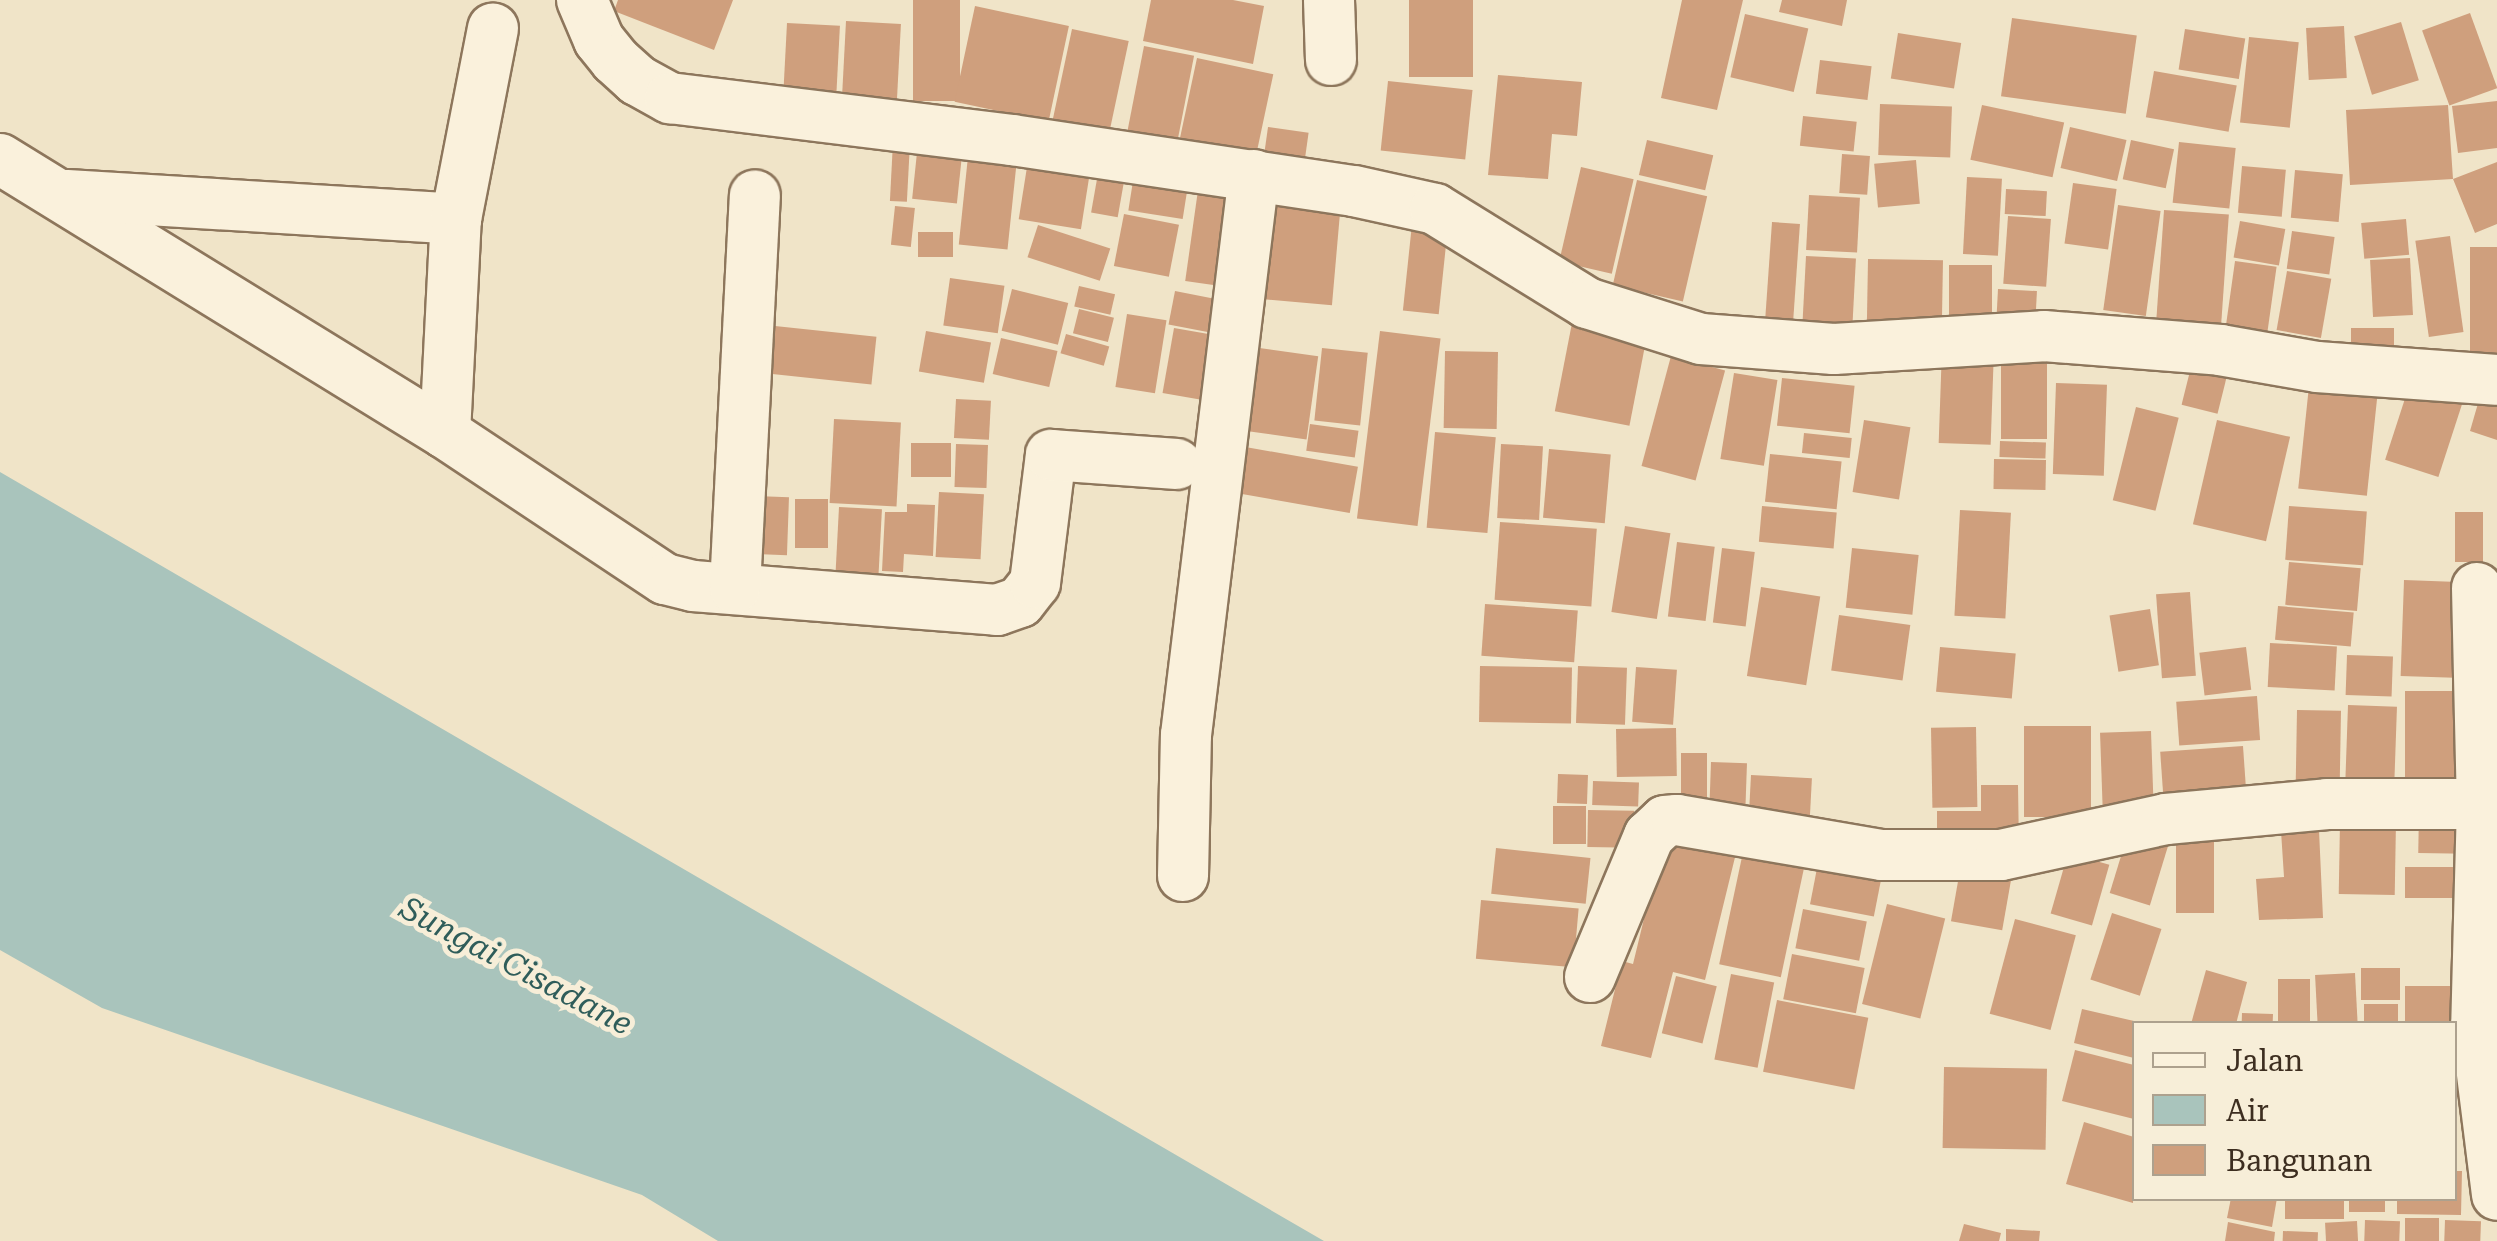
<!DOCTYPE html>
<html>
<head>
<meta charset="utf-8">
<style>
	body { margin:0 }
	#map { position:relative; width:2497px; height:1241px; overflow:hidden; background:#f0e4c8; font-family:"Roboto Serif",serif }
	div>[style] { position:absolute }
	.water>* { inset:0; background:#a9c4bc }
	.building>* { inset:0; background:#cf9f7d; transform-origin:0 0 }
	.roads { filter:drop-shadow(2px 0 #8d765c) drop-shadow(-2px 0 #8d765c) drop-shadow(0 2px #8d765c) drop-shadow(0 -2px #8d765c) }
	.street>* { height:50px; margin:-25px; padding:0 25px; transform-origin:25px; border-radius:25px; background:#faf1dc }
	span { translate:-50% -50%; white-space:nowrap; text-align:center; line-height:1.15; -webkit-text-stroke:10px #f7eed8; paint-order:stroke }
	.water-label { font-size:32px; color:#2f5d5a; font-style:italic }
	.legend { position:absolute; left:2132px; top:1021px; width:325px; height:180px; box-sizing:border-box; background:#f7eed8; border:2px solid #ada18e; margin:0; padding:12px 18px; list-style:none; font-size:30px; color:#3d2e20 }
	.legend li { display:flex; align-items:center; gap:20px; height:50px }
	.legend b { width:50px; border:2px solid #ada18e }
</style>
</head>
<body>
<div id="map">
	<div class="water">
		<div style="clip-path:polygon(0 472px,1324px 1241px,718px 1241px,642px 1195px,102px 1008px,0 950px)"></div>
	</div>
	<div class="building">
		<div style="clip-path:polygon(618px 0,733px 0,714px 50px,614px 11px)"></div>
		<div style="left:913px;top:0;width:47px;height:101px"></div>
		<div style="clip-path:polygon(1151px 0,1233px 0,1264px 6px,1253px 64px,1143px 41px)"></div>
		<div style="left:1409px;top:0;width:64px;height:77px"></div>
		<div style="clip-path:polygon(1682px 0,1743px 0,1717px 110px,1661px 98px)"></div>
		<div style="clip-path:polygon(1782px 0,1847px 0,1842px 26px,1779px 12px)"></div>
		<div style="left:975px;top:6px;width:96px;height:98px;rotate:12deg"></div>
		<div style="left:2470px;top:13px;width:80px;height:51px;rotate:70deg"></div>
		<div style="left:1745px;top:14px;width:65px;height:65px;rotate:13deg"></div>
		<div style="left:2012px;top:18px;width:126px;height:79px;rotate:8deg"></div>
		<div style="left:846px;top:21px;width:55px;height:84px;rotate:3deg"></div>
		<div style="left:2401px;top:22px;width:61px;height:49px;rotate:73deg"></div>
		<div style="left:787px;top:23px;width:53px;height:77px;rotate:3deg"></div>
		<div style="left:2344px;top:26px;width:52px;height:38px;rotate:87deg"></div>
		<div style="left:1072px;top:29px;width:58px;height:95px;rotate:12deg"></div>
		<div style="left:2185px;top:29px;width:61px;height:41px;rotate:9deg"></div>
		<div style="left:1898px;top:33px;width:64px;height:46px;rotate:9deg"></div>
		<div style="left:2249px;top:37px;width:50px;height:86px;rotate:6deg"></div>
		<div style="left:1144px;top:46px;width:51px;height:95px;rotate:11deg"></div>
		<div style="left:1197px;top:58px;width:78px;height:94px;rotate:12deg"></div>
		<div style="left:1820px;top:60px;width:52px;height:34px;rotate:7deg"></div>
		<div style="left:2154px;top:71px;width:84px;height:47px;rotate:10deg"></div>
		<div style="clip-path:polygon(1498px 75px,1582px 82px,1577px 136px,1552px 134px,1548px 179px,1488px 175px)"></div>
		<div style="left:1388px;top:81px;width:85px;height:70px;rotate:6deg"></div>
		<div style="clip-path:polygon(2497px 101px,2497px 148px,2458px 153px,2452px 106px)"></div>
		<div style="left:1880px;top:104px;width:72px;height:51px;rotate:2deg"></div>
		<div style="left:1982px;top:105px;width:84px;height:56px;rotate:12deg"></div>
		<div style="clip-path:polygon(2448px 105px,2453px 179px,2497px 162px,2497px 224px,2475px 233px,2453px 179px,2350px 185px,2346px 110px)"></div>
		<div style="left:1803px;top:116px;width:54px;height:30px;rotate:6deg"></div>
		<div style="left:1268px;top:127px;width:41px;height:35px;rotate:8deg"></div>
		<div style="left:2070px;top:127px;width:58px;height:42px;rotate:13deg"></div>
		<div style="left:1647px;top:140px;width:68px;height:36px;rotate:13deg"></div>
		<div style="left:2131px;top:140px;width:44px;height:40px;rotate:12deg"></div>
		<div style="left:893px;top:142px;width:17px;height:59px;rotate:3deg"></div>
		<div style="left:2179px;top:142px;width:57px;height:61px;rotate:6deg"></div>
		<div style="left:918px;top:143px;width:45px;height:56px;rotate:6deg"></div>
		<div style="left:969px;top:147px;width:49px;height:98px;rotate:6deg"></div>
		<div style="left:1842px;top:154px;width:28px;height:39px;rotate:4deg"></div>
		<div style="left:1916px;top:160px;width:44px;height:42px;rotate:85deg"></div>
		<div style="left:1136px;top:162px;width:55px;height:49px;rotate:9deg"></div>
		<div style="left:2242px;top:166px;width:44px;height:47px;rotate:5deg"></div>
		<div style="left:1027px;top:167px;width:63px;height:53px;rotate:9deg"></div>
		<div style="left:1581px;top:167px;width:54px;height:97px;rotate:13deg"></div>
		<div style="left:2295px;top:170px;width:48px;height:48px;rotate:5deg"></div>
		<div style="left:1967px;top:177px;width:35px;height:77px;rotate:3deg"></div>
		<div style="left:1097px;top:179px;width:27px;height:34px;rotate:10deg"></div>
		<div style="left:1637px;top:180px;width:72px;height:108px;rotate:13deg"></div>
		<div style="left:2073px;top:183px;width:44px;height:61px;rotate:8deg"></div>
		<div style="left:1266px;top:187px;width:76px;height:112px;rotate:5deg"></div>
		<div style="left:2006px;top:189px;width:41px;height:25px;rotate:3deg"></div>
		<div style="left:1198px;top:190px;width:48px;height:92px;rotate:8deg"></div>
		<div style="left:1809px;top:195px;width:51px;height:55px;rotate:3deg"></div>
		<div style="left:2118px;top:205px;width:43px;height:106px;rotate:8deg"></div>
		<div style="left:895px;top:206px;width:20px;height:39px;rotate:6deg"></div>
		<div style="left:2164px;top:210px;width:65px;height:125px;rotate:4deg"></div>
		<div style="left:1124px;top:214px;width:56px;height:53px;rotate:11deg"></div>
		<div style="left:2008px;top:216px;width:43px;height:68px;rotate:4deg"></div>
		<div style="left:2406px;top:219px;width:36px;height:45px;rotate:85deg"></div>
		<div style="left:2240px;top:221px;width:46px;height:37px;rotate:10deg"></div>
		<div style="left:1772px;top:222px;width:28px;height:104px;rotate:4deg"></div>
		<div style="left:1412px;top:224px;width:36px;height:87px;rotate:6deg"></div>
		<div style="left:1038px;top:225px;width:76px;height:34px;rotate:18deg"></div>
		<div style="left:2292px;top:231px;width:43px;height:38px;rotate:8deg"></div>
		<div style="left:918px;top:232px;width:35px;height:25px"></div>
		<div style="left:2450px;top:236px;width:97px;height:35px;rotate:82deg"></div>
		<div style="left:2470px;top:247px;width:27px;height:124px"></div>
		<div style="left:1806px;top:256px;width:50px;height:72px;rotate:3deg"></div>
		<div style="left:2410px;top:258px;width:57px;height:40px;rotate:87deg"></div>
		<div style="left:1868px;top:259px;width:75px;height:66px;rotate:1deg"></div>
		<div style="left:2235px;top:261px;width:42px;height:78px;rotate:8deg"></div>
		<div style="left:1949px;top:265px;width:43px;height:53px"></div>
		<div style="left:2287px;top:271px;width:45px;height:60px;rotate:10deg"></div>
		<div style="left:950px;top:278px;width:55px;height:48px;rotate:8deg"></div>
		<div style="left:1079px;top:286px;width:37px;height:21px;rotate:13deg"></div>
		<div style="left:1012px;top:289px;width:58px;height:43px;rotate:14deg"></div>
		<div style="left:1998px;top:289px;width:39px;height:31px;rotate:3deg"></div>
		<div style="left:1175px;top:291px;width:57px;height:34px;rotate:11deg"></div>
		<div style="left:1079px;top:309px;width:36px;height:25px;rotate:14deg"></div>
		<div style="left:1127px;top:314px;width:40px;height:74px;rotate:9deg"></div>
		<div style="left:1572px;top:323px;width:76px;height:90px;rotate:11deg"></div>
		<div style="left:775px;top:326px;width:102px;height:48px;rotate:6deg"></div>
		<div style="left:1174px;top:328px;width:51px;height:66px;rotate:10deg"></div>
		<div style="left:2351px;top:328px;width:43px;height:25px"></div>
		<div style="left:926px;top:331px;width:66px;height:41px;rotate:10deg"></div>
		<div style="left:1380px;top:331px;width:61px;height:189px;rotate:7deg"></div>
		<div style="left:1066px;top:334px;width:45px;height:20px;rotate:16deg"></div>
		<div style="left:1001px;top:338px;width:58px;height:37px;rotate:13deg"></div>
		<div style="left:1238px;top:345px;width:81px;height:84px;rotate:8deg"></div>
		<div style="left:1322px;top:348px;width:46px;height:73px;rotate:6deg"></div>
		<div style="left:1942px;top:348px;width:52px;height:95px;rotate:2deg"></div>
		<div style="left:1445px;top:351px;width:53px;height:77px;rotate:1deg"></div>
		<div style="left:1671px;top:356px;width:56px;height:114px;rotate:15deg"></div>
		<div style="left:2001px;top:360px;width:46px;height:79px"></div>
		<div style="left:2192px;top:363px;width:37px;height:43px;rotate:14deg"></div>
		<div style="left:1734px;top:373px;width:44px;height:87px;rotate:9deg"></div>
		<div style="left:2412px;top:377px;width:56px;height:87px;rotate:18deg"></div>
		<div style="left:1782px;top:378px;width:73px;height:48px;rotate:6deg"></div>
		<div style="left:2056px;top:383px;width:51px;height:91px;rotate:2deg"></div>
		<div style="left:2309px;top:386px;width:69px;height:103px;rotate:6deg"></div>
		<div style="clip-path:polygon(2481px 393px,2497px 398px,2497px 440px,2470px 431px)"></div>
		<div style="left:956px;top:399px;width:35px;height:39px;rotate:3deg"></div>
		<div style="left:2136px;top:407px;width:44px;height:96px;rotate:14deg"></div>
		<div style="left:834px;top:419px;width:67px;height:84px;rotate:3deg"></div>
		<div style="left:1864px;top:420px;width:47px;height:73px;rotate:9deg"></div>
		<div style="left:2217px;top:420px;width:75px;height:107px;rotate:13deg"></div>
		<div style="left:1310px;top:424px;width:49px;height:27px;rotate:8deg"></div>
		<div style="left:1435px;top:432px;width:61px;height:96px;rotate:5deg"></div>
		<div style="left:1804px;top:433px;width:48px;height:20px;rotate:6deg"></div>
		<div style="left:2000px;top:441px;width:46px;height:16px;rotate:2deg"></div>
		<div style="left:911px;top:443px;width:40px;height:34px"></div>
		<div style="left:1223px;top:443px;width:137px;height:47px;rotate:10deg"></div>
		<div style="left:956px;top:444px;width:32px;height:43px;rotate:2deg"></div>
		<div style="left:1501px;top:444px;width:42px;height:74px;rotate:3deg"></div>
		<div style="left:1549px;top:449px;width:62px;height:69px;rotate:5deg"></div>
		<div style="left:1770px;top:454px;width:72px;height:48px;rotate:6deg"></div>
		<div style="left:1994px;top:459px;width:52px;height:30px;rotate:1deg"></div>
		<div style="left:939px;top:492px;width:45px;height:65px;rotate:3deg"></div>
		<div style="left:755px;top:496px;width:34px;height:58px;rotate:2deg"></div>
		<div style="left:795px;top:499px;width:33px;height:49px"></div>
		<div style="clip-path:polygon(907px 504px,935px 505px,933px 556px,904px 554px,903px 572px,882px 571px,885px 512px,907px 512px)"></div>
		<div style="left:1762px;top:506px;width:75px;height:36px;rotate:5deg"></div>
		<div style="left:2289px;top:506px;width:78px;height:54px;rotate:4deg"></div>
		<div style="left:839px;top:507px;width:43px;height:66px;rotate:3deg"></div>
		<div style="left:1960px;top:510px;width:51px;height:106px;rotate:3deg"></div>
		<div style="left:2455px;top:512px;width:28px;height:50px"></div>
		<div style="left:1500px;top:522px;width:97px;height:78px;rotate:4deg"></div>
		<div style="left:1625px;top:526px;width:46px;height:87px;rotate:9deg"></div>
		<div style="left:1677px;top:542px;width:38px;height:75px;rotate:7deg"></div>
		<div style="left:1722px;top:548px;width:33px;height:75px;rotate:7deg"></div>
		<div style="left:1852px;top:548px;width:67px;height:60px;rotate:6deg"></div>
		<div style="left:2289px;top:562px;width:72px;height:43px;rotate:5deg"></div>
		<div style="left:2404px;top:580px;width:61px;height:96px;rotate:2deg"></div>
		<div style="left:1761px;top:587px;width:60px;height:90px;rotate:9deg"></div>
		<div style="left:2190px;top:592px;width:84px;height:34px;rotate:86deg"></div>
		<div style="left:1485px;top:604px;width:93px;height:52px;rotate:4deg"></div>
		<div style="left:2278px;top:606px;width:76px;height:34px;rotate:5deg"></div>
		<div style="left:2150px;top:609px;width:57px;height:41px;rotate:81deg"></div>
		<div style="left:1839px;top:615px;width:72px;height:56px;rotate:8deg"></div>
		<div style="left:2270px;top:643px;width:67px;height:44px;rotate:3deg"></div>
		<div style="left:1940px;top:647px;width:76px;height:45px;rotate:5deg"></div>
		<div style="left:2246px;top:647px;width:43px;height:47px;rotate:83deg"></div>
		<div style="left:2347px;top:655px;width:46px;height:40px;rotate:2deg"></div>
		<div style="left:1480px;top:666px;width:92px;height:56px;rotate:1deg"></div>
		<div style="left:1578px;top:666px;width:49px;height:57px;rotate:2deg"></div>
		<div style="left:1636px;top:667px;width:41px;height:55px;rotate:4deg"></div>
		<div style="left:2405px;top:691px;width:60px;height:87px"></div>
		<div style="left:2257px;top:696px;width:44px;height:81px;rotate:86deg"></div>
		<div style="left:2348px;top:705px;width:49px;height:80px;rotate:2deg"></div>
		<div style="left:2297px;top:710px;width:44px;height:73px;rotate:1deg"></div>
		<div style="left:2024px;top:726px;width:67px;height:91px"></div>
		<div style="left:1976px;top:727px;width:80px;height:45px;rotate:89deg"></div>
		<div style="left:1676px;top:728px;width:48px;height:60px;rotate:89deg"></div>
		<div style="left:2151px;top:731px;width:74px;height:51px;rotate:88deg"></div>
		<div style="left:2243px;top:746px;width:49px;height:83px;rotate:86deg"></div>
		<div style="left:1681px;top:753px;width:26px;height:54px"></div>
		<div style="left:1711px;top:762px;width:36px;height:57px;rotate:2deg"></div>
		<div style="left:1558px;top:774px;width:30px;height:29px;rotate:2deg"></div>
		<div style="left:1751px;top:775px;width:61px;height:50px;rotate:3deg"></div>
		<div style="left:1593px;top:781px;width:46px;height:24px;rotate:2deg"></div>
		<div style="clip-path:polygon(1981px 785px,2018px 785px,2019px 849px,1937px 850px,1937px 811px,1981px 811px)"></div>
		<div style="left:1553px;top:806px;width:33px;height:38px"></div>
		<div style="left:1588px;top:810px;width:46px;height:37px;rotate:1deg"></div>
		<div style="left:2419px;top:810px;width:47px;height:43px;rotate:1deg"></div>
		<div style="left:2340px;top:821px;width:56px;height:73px;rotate:1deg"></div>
		<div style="left:2176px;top:827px;width:38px;height:86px"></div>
		<div style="clip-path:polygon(1666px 828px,1738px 845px,1705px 980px,1673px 972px,1651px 1058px,1601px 1046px,1622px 961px,1633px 964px)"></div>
		<div style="left:2129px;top:830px;width:42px;height:66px;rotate:17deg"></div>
		<div style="clip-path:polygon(2319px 830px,2323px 918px,2259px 920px,2256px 879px,2284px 877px,2281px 831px)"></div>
		<div style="left:1746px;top:838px;width:63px;height:129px;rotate:12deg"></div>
		<div style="left:1496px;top:848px;width:95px;height:46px;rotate:6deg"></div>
		<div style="left:2068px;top:853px;width:43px;height:63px;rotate:16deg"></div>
		<div style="left:1819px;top:858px;width:65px;height:47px;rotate:11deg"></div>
		<div style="left:2405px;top:867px;width:54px;height:31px"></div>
		<div style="left:1960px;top:870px;width:52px;height:52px;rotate:10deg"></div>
		<div style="left:1481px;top:900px;width:98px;height:59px;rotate:5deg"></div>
		<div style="left:1887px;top:904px;width:60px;height:103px;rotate:14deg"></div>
		<div style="left:1803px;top:909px;width:65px;height:40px;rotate:11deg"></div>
		<div style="left:2112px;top:913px;width:52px;height:70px;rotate:18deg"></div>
		<div style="left:2015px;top:919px;width:63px;height:98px;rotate:15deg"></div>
		<div style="left:1792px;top:954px;width:74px;height:46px;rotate:11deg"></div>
		<div style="left:2400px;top:968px;width:32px;height:39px;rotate:90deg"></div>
		<div style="clip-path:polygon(2206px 970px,2247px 982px,2236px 1024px,2191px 1024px)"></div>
		<div style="left:2355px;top:973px;width:51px;height:40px;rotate:87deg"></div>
		<div style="left:1731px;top:974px;width:44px;height:87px;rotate:11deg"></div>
		<div style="left:1676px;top:976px;width:42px;height:59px;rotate:14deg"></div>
		<div style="left:2278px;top:979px;width:32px;height:45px"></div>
		<div style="left:2460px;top:986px;width:36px;height:55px;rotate:90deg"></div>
		<div style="left:1777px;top:1000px;width:93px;height:73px;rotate:11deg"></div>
		<div style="left:2364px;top:1004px;width:34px;height:20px"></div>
		<div style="clip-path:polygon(2082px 1009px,2134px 1021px,2134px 1058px,2074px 1043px)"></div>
		<div style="left:2242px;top:1013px;width:31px;height:11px;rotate:2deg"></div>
		<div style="clip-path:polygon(2454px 1025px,2461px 1097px,2454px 1097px)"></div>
		<div style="clip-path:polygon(2075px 1050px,2134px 1065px,2134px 1119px,2062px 1101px)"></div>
		<div style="left:1944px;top:1067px;width:103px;height:81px;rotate:1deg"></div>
		<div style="clip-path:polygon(2084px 1122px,2134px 1137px,2133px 1203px,2066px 1184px)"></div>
		<div style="clip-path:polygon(2454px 1171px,2462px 1171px,2461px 1215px,2397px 1214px,2397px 1198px,2454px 1198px)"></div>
		<div style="clip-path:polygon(2231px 1198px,2277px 1198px,2272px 1227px,2227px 1218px)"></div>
		<div style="left:2285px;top:1198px;width:59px;height:21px"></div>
		<div style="left:2349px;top:1198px;width:36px;height:14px"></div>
		<div style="left:2405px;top:1218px;width:34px;height:23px"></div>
		<div style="left:2365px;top:1220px;width:35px;height:21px;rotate:2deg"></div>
		<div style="left:2445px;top:1220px;width:36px;height:21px;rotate:2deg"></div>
		<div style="left:2357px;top:1221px;width:20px;height:32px;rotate:87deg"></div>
		<div style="clip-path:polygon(2228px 1222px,2275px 1232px,2274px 1241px,2225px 1241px)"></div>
		<div style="clip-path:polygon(1964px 1224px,2001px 1233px,1999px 1241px,1959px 1241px)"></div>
		<div style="clip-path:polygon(2006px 1229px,2040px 1231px,2039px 1241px,2006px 1241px)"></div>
		<div style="left:2283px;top:1231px;width:35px;height:10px;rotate:2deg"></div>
	</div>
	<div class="roads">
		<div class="street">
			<div style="left:582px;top:0;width:43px;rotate:67deg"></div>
			<div style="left:599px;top:40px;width:26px;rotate:51deg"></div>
			<div style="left:615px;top:60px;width:30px;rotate:42deg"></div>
			<div style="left:637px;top:80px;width:38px;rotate:29deg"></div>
			<div style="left:670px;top:98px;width:345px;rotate:7deg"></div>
			<div style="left:1012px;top:140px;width:346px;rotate:8.5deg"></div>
			<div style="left:1354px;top:191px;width:83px;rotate:12.5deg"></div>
			<div style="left:1435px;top:209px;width:179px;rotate:31.7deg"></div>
			<div style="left:1587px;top:303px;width:120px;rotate:17.5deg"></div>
			<div style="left:1701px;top:339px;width:133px;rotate:4.3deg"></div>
			<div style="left:1834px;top:349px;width:210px;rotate:-3.5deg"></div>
			<div style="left:2044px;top:336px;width:177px;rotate:4.5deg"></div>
			<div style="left:2220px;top:350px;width:98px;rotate:9.9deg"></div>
			<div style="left:2317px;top:367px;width:180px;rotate:4.1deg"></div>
			<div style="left:1329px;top:0;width:60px;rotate:88.1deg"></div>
			<div style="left:0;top:159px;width:523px;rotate:31.62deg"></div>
			<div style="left:445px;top:433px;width:264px;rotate:33.6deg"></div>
			<div style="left:665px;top:579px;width:29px;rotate:14deg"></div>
			<div style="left:693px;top:586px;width:305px;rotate:4.5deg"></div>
			<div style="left:997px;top:610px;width:24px;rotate:-19deg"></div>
			<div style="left:1020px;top:602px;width:24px;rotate:-52deg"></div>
			<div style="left:1035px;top:583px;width:129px;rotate:-82.9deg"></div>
			<div style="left:1051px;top:455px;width:126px;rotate:4.1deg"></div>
			<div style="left:67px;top:195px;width:390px;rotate:3.5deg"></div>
			<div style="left:445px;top:433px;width:214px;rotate:-87.1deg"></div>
			<div style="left:456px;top:219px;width:194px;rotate:-79deg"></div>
			<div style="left:735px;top:588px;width:393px;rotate:-87.1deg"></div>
			<div style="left:2477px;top:588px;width:216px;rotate:88.7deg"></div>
			<div style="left:2482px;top:804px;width:222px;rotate:91.5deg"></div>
			<div style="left:2476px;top:1026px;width:170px;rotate:82.9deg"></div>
			<div style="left:1183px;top:876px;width:141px;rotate:-88.8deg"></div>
			<div style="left:1186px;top:735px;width:564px;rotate:-83.08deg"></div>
			<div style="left:1590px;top:977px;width:153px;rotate:-67.3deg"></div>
			<div style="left:1649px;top:836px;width:22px;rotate:-43deg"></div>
			<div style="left:1665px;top:821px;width:12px;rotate:-5deg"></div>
			<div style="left:1677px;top:820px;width:208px;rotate:9.7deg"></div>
			<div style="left:1882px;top:855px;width:119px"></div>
			<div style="left:2001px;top:855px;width:169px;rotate:-12.3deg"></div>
			<div style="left:2166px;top:819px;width:162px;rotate:-5.3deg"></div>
			<div style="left:2327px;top:804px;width:155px"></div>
		</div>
	</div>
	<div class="water-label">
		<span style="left:516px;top:966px;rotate:28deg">Sungai Cisadane</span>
	</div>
	<ul class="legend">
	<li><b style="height:12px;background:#faf1dc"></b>Jalan</li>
	<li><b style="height:28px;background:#a9c4bc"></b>Air</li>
	<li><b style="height:28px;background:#cf9f7d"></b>Bangunan</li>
	</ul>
</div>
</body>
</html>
